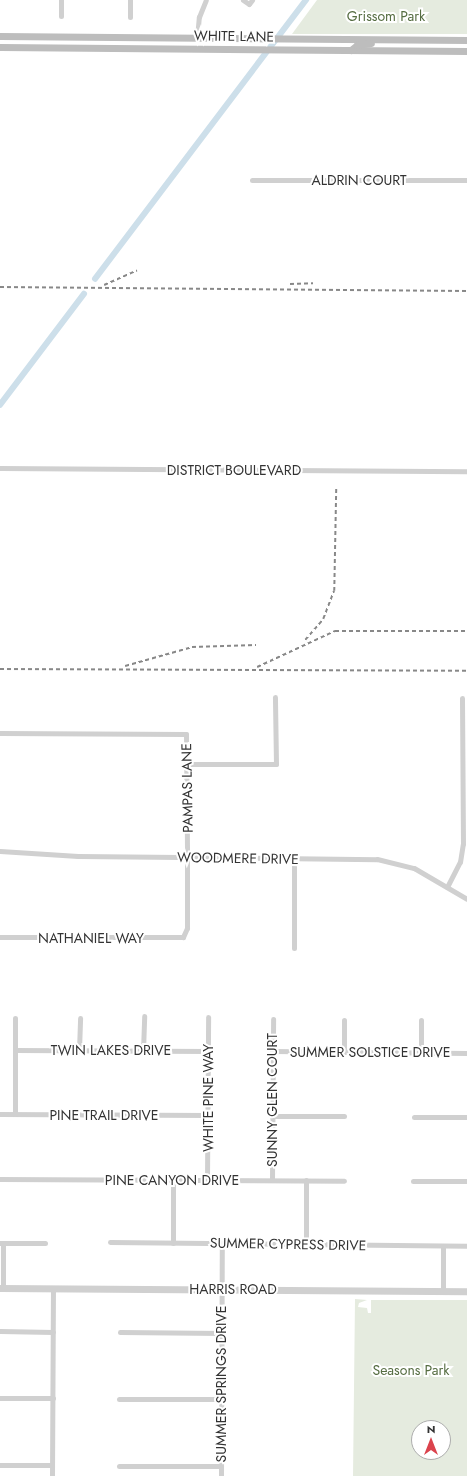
<!DOCTYPE html>
<html>
<head>
<meta charset="utf-8">
<style>
	body { margin:0 }
	#map { position:relative; width:467px; height:1476px; overflow:hidden; background:#fff; font-family:Jost,sans-serif }
	div>[style] { position:absolute }
	.green>* { inset:0; background:#e5ebdf }
	.canal>* { height:5.5px; margin:-2.75px; padding:0 2.75px; transform-origin:2.75px; border-radius:2.75px; background:#cddfea }
	.minor>* { height:5px; margin:-2.5px; padding:0 2.5px; transform-origin:2.5px; border-radius:2.5px; background:#d0d0d0 }
	.tertiary>* { height:7px; margin:-3.5px; padding:0 3.5px; transform-origin:3.5px; border-radius:3.5px; background:#d0d0d0 }
	.secondary>* { height:7px; margin:-3.5px; padding:0 3.5px; transform-origin:3.5px; border-radius:3.5px; background:#bdbdbd }
	.rail>* { height:1.5px; margin-top:-0.75px; transform-origin:0; background:repeating-linear-gradient(90deg,#888 0 4px,transparent 0 7px) }
	span { translate:-50% -50%; white-space:nowrap; text-align:center; line-height:1.15; -webkit-text-stroke:4px #fff; paint-order:stroke }
	.park-label { font-size:14px; color:#566d42 }
	.street-label { font-size:14px; color:#333 }
	.north { position:absolute; left:411px; top:1420px; width:40px; height:40px; box-sizing:border-box; background:#fff; border:1px solid #adadad; border-radius:50%; rotate:0deg; font-size:11px; font-weight:700; line-height:16px; text-align:center; color:#333 }
	.north::after { content:''; display:block; margin:auto; width:14px; height:18px; background:#db434d; clip-path:polygon(50% 0,100% 100%,50% 72%,0 100%) }
</style>
</head>
<body>
<div id="map">
	<div class="green">
		<div style="clip-path:polygon(317px 0,467px 0,467px 34px,292px 34px)"></div>
		<div style="clip-path:polygon(evenodd,355px 1299px,367px 1300px,359px 1303px,358px 1307px,367px 1308px,368px 1313px,371px 1313px,371px 1300px,467px 1300px,467px 1476px,353px 1476px,355px 1299px,419px 1428px,443px 1428px,443px 1452px,419px 1452px,419px 1428px)"></div>
	</div>
	<div class="canal">
		<div style="left:95px;top:279px;width:350px;rotate:-52.9deg"></div>
		<div style="left:0;top:405px;width:139px;rotate:-52.9deg"></div>
	</div>
	<div class="minor">
		<div style="left:243px;top:0;width:7px;rotate:34deg"></div>
		<div style="left:249px;top:4px;width:5px;rotate:-53deg"></div>
		<div style="left:61px;top:16px;width:16px;rotate:-90deg"></div>
		<div style="left:130px;top:17px;width:17px;rotate:-90deg"></div>
		<div style="left:197px;top:38px;width:21px;rotate:-85deg"></div>
		<div style="left:199px;top:17px;width:18px;rotate:-68deg"></div>
		<div style="left:252px;top:180px;width:215px"></div>
		<div style="left:0;top:468px;width:467px;rotate:0.4deg"></div>
		<div style="left:0;top:733px;width:186px;rotate:0.3deg"></div>
		<div style="left:186px;top:734px;width:123px;rotate:89.5deg"></div>
		<div style="left:187px;top:857px;width:71px;rotate:90deg"></div>
		<div style="left:187px;top:928px;width:10px;rotate:114deg"></div>
		<div style="left:183px;top:937px;width:183px;rotate:180deg"></div>
		<div style="left:186px;top:764px;width:90px"></div>
		<div style="left:276px;top:764px;width:67px;rotate:-90.9deg"></div>
		<div style="left:0;top:851px;width:78px;rotate:3.7deg"></div>
		<div style="left:78px;top:856px;width:299px;rotate:0.6deg"></div>
		<div style="left:377px;top:859px;width:38px;rotate:14deg"></div>
		<div style="left:414px;top:868px;width:61px;rotate:30.3deg"></div>
		<div style="left:447px;top:887px;width:28px;rotate:-63deg"></div>
		<div style="left:460px;top:862px;width:18px;rotate:-81deg"></div>
		<div style="left:463px;top:844px;width:146px;rotate:-90.4deg"></div>
		<div style="left:294px;top:948px;width:90px;rotate:-90deg"></div>
		<div style="left:15px;top:1050px;width:193px;rotate:0.3deg"></div>
		<div style="left:79px;top:1050px;width:32px;rotate:-88deg"></div>
		<div style="left:143px;top:1051px;width:35px;rotate:-88deg"></div>
		<div style="left:272px;top:1051px;width:195px;rotate:0.6deg"></div>
		<div style="left:344px;top:1052px;width:32px;rotate:-90deg"></div>
		<div style="left:421px;top:1052px;width:32px;rotate:-90deg"></div>
		<div style="left:0;top:1114px;width:208px;rotate:0.3deg"></div>
		<div style="left:15px;top:1114px;width:96px;rotate:-90deg"></div>
		<div style="left:272px;top:1116px;width:72px"></div>
		<div style="left:414px;top:1117px;width:53px"></div>
		<div style="left:0;top:1179px;width:344px;rotate:0.3deg"></div>
		<div style="left:173px;top:1180px;width:63px;rotate:90deg"></div>
		<div style="left:207px;top:1180px;width:163px;rotate:-89.6deg"></div>
		<div style="left:272px;top:1180px;width:161px;rotate:-89.6deg"></div>
		<div style="left:413px;top:1181px;width:54px"></div>
		<div style="left:110px;top:1242px;width:357px;rotate:0.6deg"></div>
		<div style="left:0;top:1243px;width:45px"></div>
		<div style="left:306px;top:1245px;width:65px;rotate:-90deg"></div>
		<div style="left:3px;top:1288px;width:45px;rotate:-90deg"></div>
		<div style="left:443px;top:1290px;width:44px;rotate:-90deg"></div>
		<div style="left:0;top:1331px;width:53px;rotate:1.1deg"></div>
		<div style="left:120px;top:1332px;width:102px;rotate:0.6deg"></div>
		<div style="left:0;top:1398px;width:53px"></div>
		<div style="left:119px;top:1399px;width:102px"></div>
		<div style="left:0;top:1465px;width:52px"></div>
		<div style="left:119px;top:1466px;width:102px"></div>
		<div style="left:52px;top:1476px;width:188px;rotate:-89.7deg"></div>
		<div style="left:221px;top:1476px;width:232px;rotate:-89.8deg"></div>
	</div>
	<div class="tertiary">
		<div style="left:0;top:1288px;width:467px;rotate:0.4deg"></div>
	</div>
	<div class="secondary">
		<div style="left:0;top:36px;width:467px;rotate:0.5deg"></div>
		<div style="left:0;top:47px;width:467px;rotate:0.5deg"></div>
		<div style="left:351px;top:50px;width:8px;rotate:-40deg"></div>
		<div style="left:357px;top:45px;width:14px;rotate:-8deg"></div>
	</div>
	<div class="rail">
		<div style="left:290px;top:284px;width:23px;rotate:-2deg"></div>
		<div style="left:104px;top:285px;width:36px;rotate:-24deg"></div>
		<div style="left:0;top:287px;width:467px;rotate:0.5deg"></div>
		<div style="left:305px;top:640px;width:28px;rotate:-49deg"></div>
		<div style="left:323px;top:619px;width:30px;rotate:-69deg"></div>
		<div style="left:334px;top:591px;width:103px;rotate:-88.9deg"></div>
		<div style="left:125px;top:666px;width:70px;rotate:-15.8deg"></div>
		<div style="left:192px;top:647px;width:64px;rotate:-1.8deg"></div>
		<div style="left:257px;top:667px;width:86px;rotate:-24.8deg"></div>
		<div style="left:335px;top:631px;width:132px"></div>
		<div style="left:0;top:669px;width:467px;rotate:0.2deg"></div>
	</div>
	<div class="park-label">
		<span style="left:386px;top:16px">Grissom Park</span>
		<span style="left:411px;top:1370px">Seasons Park</span>
	</div>
	<div class="street-label">
		<span style="left:234px;top:36px;rotate:1deg">WHITE LANE</span>
		<span style="left:359px;top:180px">ALDRIN COURT</span>
		<span style="left:234px;top:470px">DISTRICT BOULEVARD</span>
		<span style="left:187px;top:788px;rotate:-91deg">PAMPAS LANE</span>
		<span style="left:238px;top:858px;rotate:1deg">WOODMERE DRIVE</span>
		<span style="left:91px;top:938px">NATHANIEL WAY</span>
		<span style="left:111px;top:1050px">TWIN LAKES DRIVE</span>
		<span style="left:370px;top:1052px">SUMMER SOLSTICE DRIVE</span>
		<span style="left:208px;top:1098px;rotate:-90deg">WHITE PINE WAY</span>
		<span style="left:272px;top:1100px;rotate:-90deg">SUNNY GLEN COURT</span>
		<span style="left:104px;top:1115px">PINE TRAIL DRIVE</span>
		<span style="left:172px;top:1180px">PINE CANYON DRIVE</span>
		<span style="left:288px;top:1244px;rotate:1deg">SUMMER CYPRESS DRIVE</span>
		<span style="left:233px;top:1289px">HARRIS ROAD</span>
		<span style="left:221px;top:1384px;rotate:-90deg">SUMMER SPRINGS DRIVE</span>
	</div>
	<div class="north">N</div>
</div>
</body>
</html>
